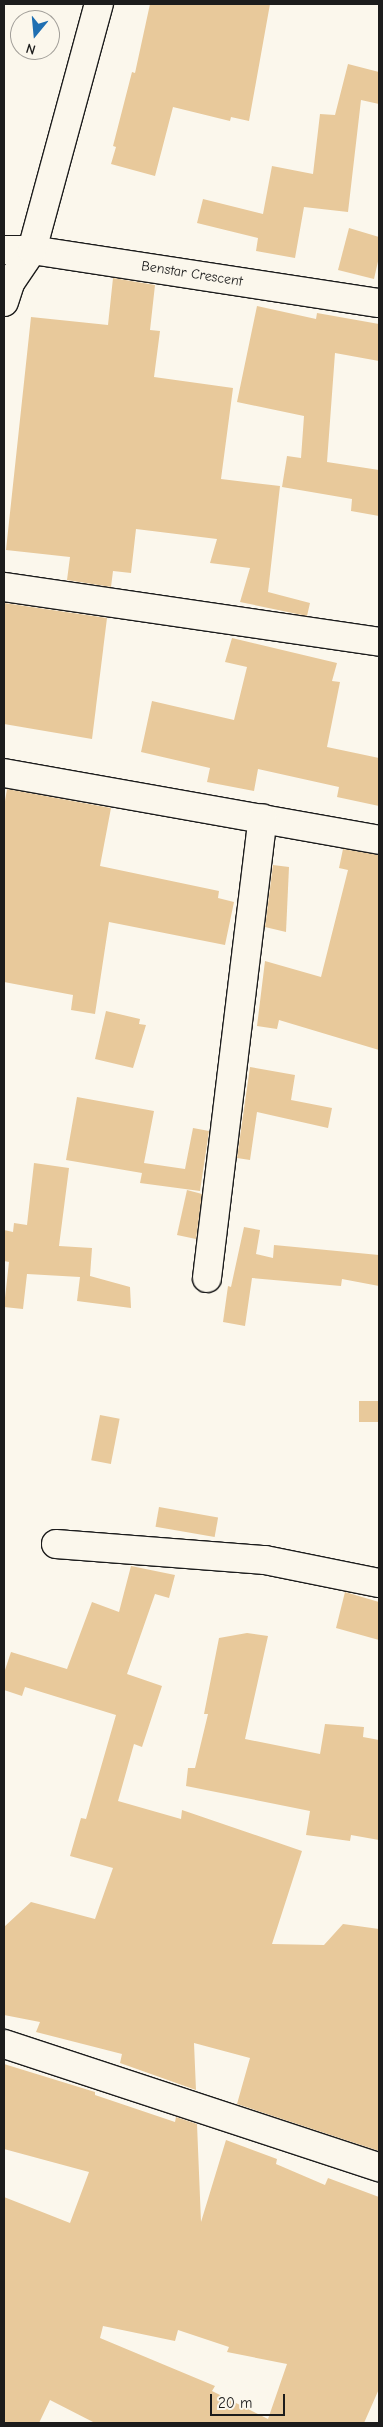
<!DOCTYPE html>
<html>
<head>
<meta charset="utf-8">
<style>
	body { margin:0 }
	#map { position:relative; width:383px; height:2427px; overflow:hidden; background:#fbf7ec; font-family:"Comic Neue",sans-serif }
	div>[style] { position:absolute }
	.building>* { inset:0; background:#e8c99b; transform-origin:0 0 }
	.roads { filter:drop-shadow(1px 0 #1c1c1c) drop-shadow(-1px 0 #1c1c1c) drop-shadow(0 1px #1c1c1c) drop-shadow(0 -1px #1c1c1c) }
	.street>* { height:28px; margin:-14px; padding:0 14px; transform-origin:14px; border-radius:14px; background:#fbf7ec }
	span { translate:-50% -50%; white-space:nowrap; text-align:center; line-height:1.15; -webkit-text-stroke:5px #fbf7ec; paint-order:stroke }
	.street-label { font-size:14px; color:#1c1c1c }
	.frame { position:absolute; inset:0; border:5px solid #1c1c1c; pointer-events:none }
	.north { position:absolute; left:10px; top:10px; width:50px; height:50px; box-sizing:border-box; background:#fbf7ec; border:1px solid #a29f99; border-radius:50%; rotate:197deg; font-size:14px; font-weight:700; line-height:20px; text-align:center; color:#1c1c1c }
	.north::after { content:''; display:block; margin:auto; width:18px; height:22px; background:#1f6fb2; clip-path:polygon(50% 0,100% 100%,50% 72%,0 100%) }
	.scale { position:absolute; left:210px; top:2394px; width:75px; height:22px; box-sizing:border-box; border:2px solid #1c1c1c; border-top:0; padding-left:6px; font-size:15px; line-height:18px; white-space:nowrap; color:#1c1c1c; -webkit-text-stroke:4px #fbf7ec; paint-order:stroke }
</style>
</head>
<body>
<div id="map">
	<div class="building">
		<div style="clip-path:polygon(150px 4px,270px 4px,249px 121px,231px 117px,230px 121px,173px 107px,155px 176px,111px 164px,116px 147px,113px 146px,132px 72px,135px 73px)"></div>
		<div style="clip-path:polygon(348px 64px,379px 72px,379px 104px,361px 100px,348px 212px,304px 207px,295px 258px,256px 251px,258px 238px,197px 223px,203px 199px,263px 214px,272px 166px,313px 174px,320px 114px,335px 115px)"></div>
		<div style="clip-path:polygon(349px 228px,379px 237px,379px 257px,374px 279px,338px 270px)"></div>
		<div style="clip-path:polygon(113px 278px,155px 285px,150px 330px,160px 331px,154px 377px,233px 388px,221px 479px,280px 486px,268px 592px,310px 603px,307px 616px,240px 602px,250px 568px,210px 563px,217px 539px,136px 529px,131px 573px,113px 571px,111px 587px,67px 580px,70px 557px,6px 550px,31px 317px,108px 325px)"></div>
		<div style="clip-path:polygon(257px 306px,316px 319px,317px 313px,379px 324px,379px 361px,335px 353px,327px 462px,379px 470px,379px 516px,351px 511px,352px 499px,282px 487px,287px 456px,301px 458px,304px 416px,237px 402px)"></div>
		<div style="clip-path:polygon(4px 603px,107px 618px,92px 739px,4px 724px)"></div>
		<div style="clip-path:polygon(232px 638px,337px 663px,332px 681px,340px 682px,327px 747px,379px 758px,379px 806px,337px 797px,339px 787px,258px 769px,254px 791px,207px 782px,210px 768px,141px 752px,152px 701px,234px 720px,247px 667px,225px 662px)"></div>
		<div style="clip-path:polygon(7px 789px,111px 808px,100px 866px,219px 891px,218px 898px,234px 902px,225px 945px,109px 922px,95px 1014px,71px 1010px,73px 995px,4px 982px,4px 807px)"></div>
		<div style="clip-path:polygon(343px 849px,379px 855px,379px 1050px,279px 1020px,277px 1029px,257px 1026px,265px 961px,321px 977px,348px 870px,339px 868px)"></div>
		<div style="clip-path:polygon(273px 865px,289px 867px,286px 932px,265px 927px)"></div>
		<div style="clip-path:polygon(106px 1011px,140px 1019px,139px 1024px,146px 1025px,133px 1068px,95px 1059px)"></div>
		<div style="clip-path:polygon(250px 1067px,295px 1075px,291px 1100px,332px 1108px,328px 1128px,257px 1112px,250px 1160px,237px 1158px)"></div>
		<div style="clip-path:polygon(77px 1097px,154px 1111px,144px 1163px,185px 1169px,193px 1128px,209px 1131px,200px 1191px,140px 1183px,142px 1173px,66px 1160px)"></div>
		<div style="clip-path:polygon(34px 1163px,69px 1168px,59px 1246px,92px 1248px,90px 1276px,130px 1287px,131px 1308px,77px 1301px,80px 1277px,27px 1274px,23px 1309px,4px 1307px,9px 1262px,4px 1261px,4px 1230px,13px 1232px,14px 1223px,27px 1225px)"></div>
		<div style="clip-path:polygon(187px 1190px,202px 1194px,196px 1239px,177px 1235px)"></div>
		<div style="clip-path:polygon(244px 1227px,260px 1230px,256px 1254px,273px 1258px,274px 1245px,379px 1255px,379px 1286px,342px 1279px,341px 1286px,252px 1278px,245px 1326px,223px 1322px,228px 1286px,231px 1287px)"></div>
		<div style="left:379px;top:1401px;width:21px;height:20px;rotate:90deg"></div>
		<div style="left:100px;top:1415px;width:20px;height:46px;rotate:11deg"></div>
		<div style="left:159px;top:1507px;width:60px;height:20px;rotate:10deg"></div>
		<div style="clip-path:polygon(131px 1566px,175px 1575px,169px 1598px,155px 1594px,127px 1674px,162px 1686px,142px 1747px,134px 1744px,118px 1801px,181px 1819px,182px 1810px,302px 1851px,272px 1944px,324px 1945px,343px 1924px,379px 1929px,379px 2151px,237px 2104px,250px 2058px,194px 2043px,196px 2090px,120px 2063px,122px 2054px,36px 2032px,40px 2022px,4px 2015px,4px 1927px,31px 1902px,95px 1919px,113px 1868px,70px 1856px,81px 1818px,86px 1819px,116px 1715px,25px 1687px,22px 1696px,4px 1690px,4px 1673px,11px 1652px,67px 1669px,92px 1602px,119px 1612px)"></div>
		<div style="clip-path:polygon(345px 1592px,379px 1602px,379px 1640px,336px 1628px)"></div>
		<div style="clip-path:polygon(247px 1633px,268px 1636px,245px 1739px,320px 1754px,325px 1724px,364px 1727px,363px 1737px,379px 1740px,379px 1840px,351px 1835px,350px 1841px,306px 1835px,310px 1811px,186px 1786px,188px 1768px,195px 1768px,208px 1714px,204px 1714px,219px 1638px)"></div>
		<div style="clip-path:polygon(evenodd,4px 2064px,95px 2092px,95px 2095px,175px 2122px,176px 2117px,197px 2124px,201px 2222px,226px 2140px,277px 2159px,276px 2164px,325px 2185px,328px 2178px,379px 2197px,379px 2389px,364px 2423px,95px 2423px,50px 2400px,39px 2423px,4px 2423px,4px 2197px,70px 2223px,89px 2172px,4px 2149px,4px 2064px,103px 2326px,175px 2341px,178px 2330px,229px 2347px,227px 2352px,287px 2364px,268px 2419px,212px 2391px,215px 2386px,100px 2338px,103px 2326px)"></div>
	</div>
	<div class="roads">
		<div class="street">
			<div style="left:4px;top:250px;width:28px"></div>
			<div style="left:32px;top:250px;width:351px;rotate:8.7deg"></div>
			<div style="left:4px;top:302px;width:20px;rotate:-72deg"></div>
			<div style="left:10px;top:283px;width:40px;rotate:-56deg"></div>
			<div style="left:32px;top:250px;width:255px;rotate:-74.8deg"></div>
			<div style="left:4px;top:587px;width:379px;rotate:8.3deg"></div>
			<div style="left:4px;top:773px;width:381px;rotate:10.1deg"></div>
			<div style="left:207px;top:1278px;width:463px;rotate:-83.1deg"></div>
			<div style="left:56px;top:1544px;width:210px;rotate:4.4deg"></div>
			<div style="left:265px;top:1560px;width:116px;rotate:11.4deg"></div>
			<div style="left:4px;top:2044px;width:395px;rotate:18.2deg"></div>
		</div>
	</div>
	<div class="street-label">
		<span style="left:192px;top:274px;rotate:9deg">Benstar Crescent</span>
	</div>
	<div class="frame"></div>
	<div class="north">N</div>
	<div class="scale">20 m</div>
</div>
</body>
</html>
